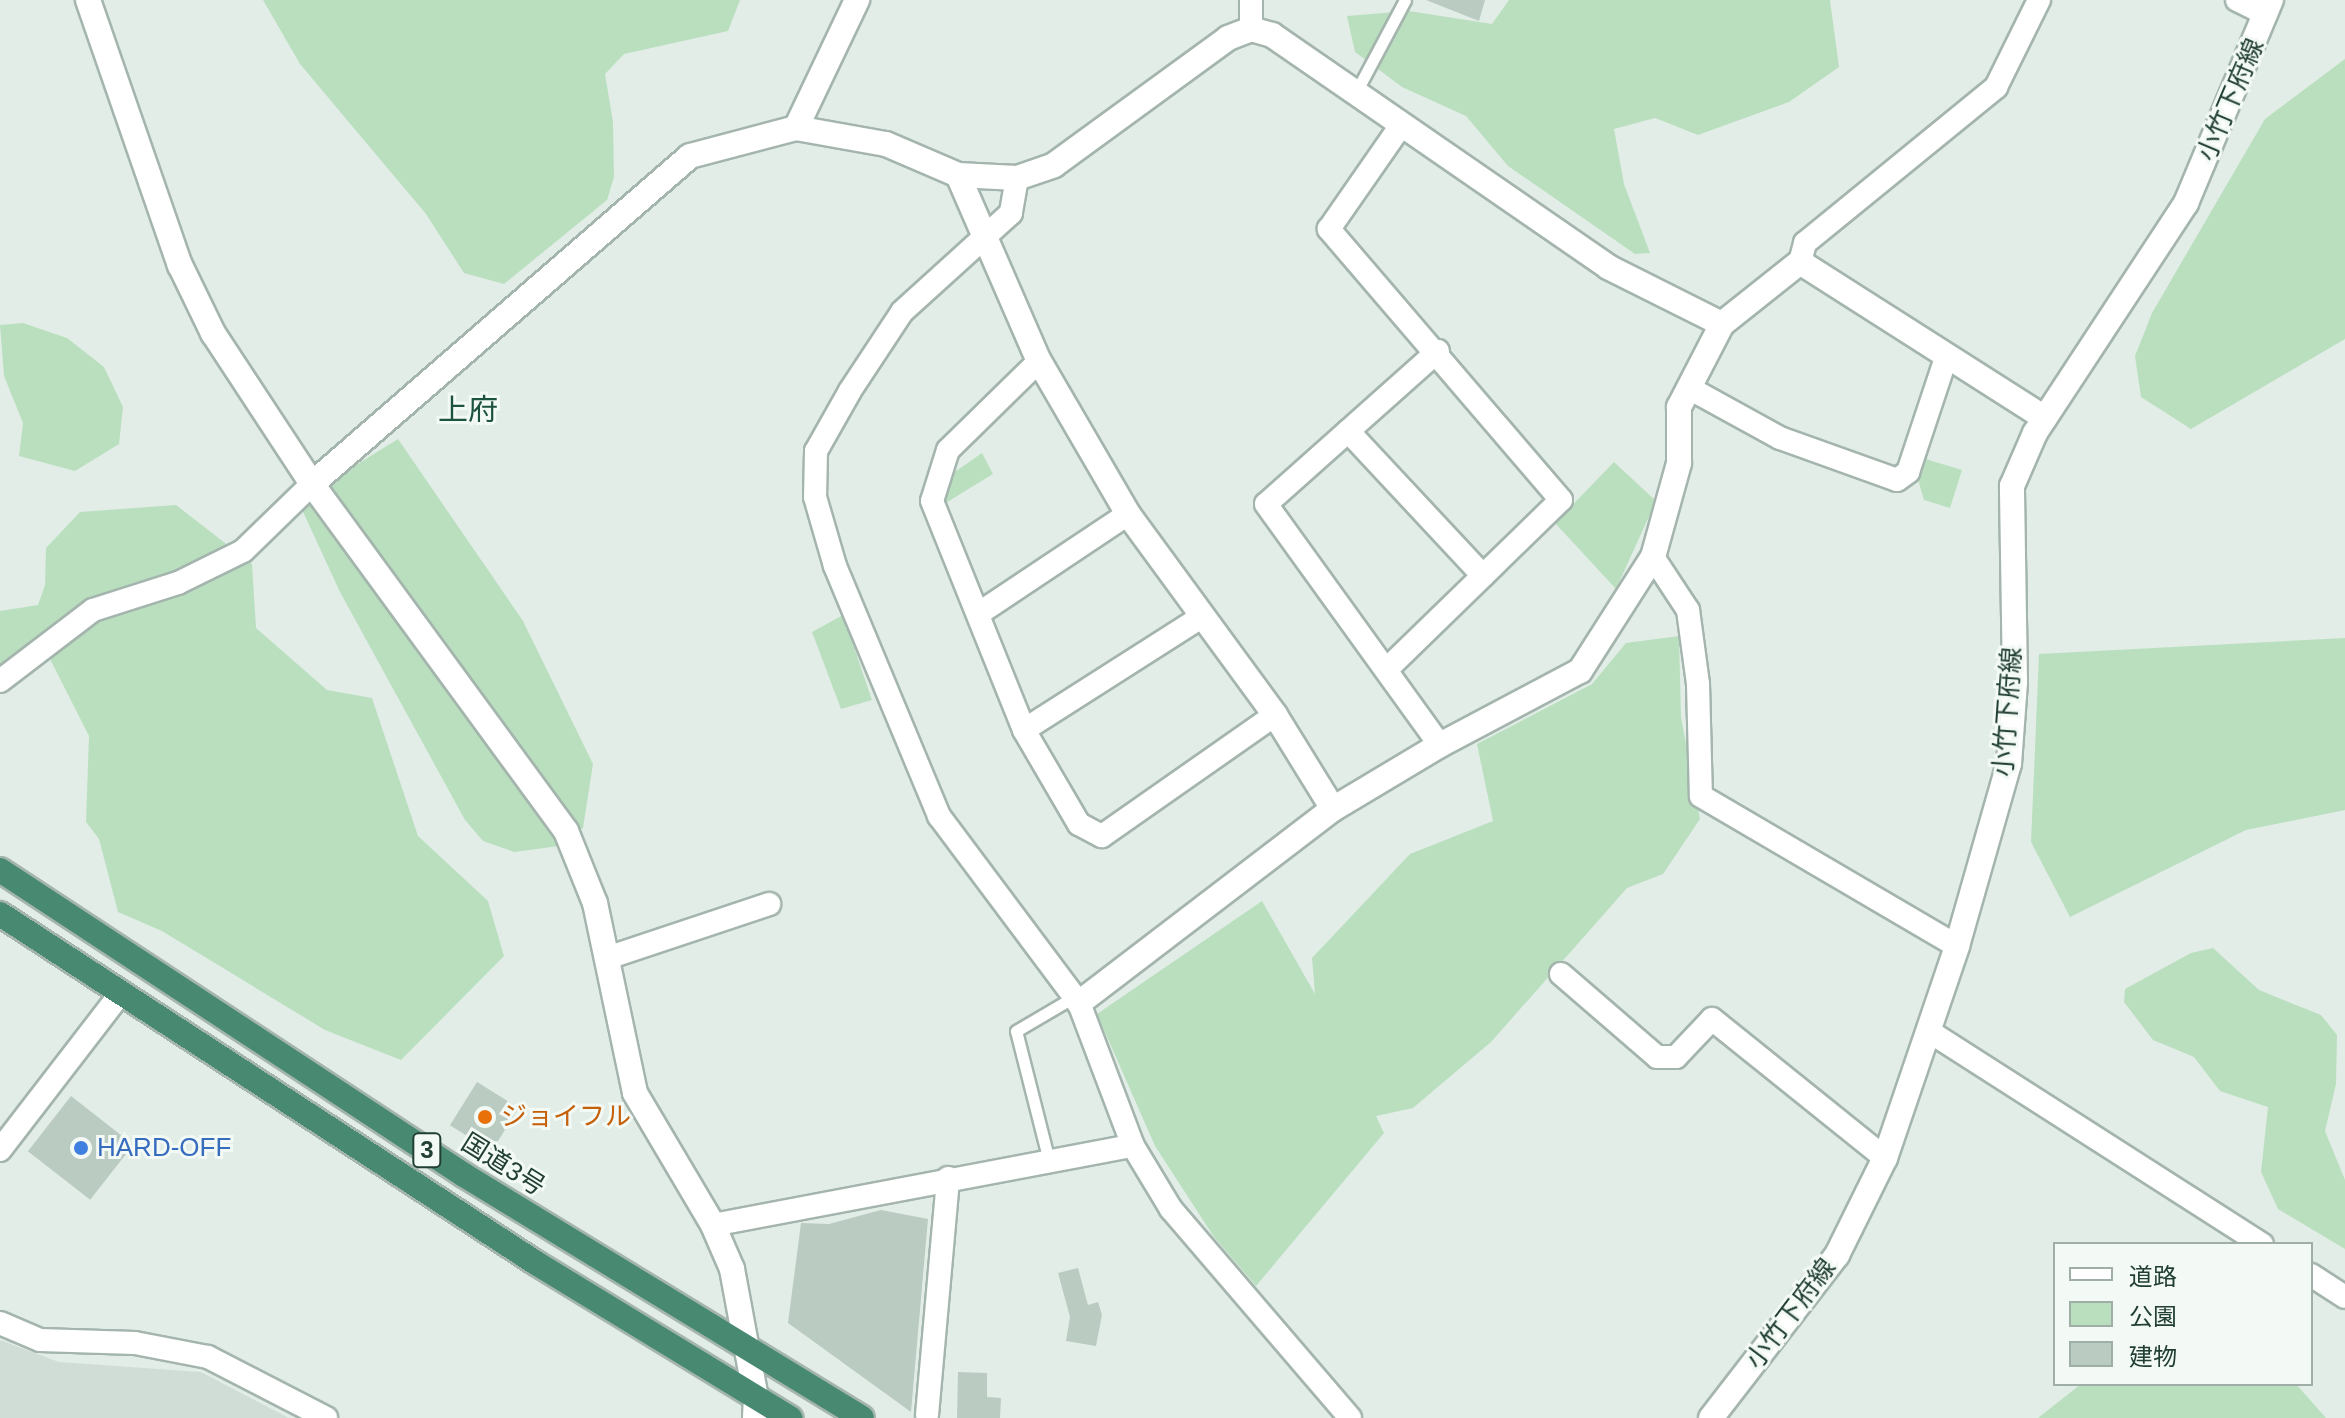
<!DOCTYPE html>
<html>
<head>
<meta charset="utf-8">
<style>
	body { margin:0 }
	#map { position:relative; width:2345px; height:1418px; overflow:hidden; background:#e2ede7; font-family:Arial,"Noto Sans JP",sans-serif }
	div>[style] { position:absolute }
	.built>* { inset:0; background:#d0ddd6 }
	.green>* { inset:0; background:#badfbf }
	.building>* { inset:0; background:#bacbc2; transform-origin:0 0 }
	.roads { filter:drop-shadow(2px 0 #a4b5ad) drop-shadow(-2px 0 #a4b5ad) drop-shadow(0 2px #a4b5ad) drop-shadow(0 -2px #a4b5ad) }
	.service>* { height:11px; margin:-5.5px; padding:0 5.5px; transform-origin:5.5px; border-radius:5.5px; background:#fff }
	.minor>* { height:22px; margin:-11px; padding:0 11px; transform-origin:11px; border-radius:11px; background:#fff }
	.tertiary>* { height:24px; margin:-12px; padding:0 12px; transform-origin:12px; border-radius:12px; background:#fff }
	.secondary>* { height:24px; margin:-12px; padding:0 12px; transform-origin:12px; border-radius:12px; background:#fff }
	.trunk>* { height:24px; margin:-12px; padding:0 12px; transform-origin:12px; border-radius:12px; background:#488972 }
	.dots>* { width:22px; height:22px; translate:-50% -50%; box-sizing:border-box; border:4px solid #f3f9f5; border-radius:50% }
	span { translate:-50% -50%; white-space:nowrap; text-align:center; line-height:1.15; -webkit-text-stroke:6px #f3f9f5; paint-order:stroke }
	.shield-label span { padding:2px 6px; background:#f3f9f5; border:2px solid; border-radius:6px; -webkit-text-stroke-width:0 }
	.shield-label { font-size:24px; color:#213f33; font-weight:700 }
	.street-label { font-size:26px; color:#213f33 }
	.food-label { font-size:26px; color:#c56008 }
	.left { translate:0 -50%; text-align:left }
	.shop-label { font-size:26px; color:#366cbe }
	.quarter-label { font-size:30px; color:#1c533e }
	.legend { position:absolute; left:2053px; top:1242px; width:260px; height:144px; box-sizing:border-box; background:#f3f9f5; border:2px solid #9fafa7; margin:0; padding:10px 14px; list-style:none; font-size:24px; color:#213f33 }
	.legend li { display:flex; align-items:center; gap:16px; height:40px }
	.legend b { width:40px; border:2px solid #9fafa7 }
</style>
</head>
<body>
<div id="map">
	<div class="built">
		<div style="clip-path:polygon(0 1340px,59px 1362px,201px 1372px,289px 1418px,0 1418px)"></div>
	</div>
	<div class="green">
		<div style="clip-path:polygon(263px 0,740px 0,728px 31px,624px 54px,605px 74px,613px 122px,614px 177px,607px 200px,504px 284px,464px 273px,426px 214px,300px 64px)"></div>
		<div style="clip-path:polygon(1509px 0,1830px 0,1839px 67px,1789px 102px,1698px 135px,1655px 118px,1614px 129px,1624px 184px,1650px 253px,1635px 254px,1508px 166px,1466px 116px,1402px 87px,1355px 52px,1347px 16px,1409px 11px,1492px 24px)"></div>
		<div style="clip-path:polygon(2345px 59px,2345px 339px,2191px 429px,2141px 397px,2135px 356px,2152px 313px,2265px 119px)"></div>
		<div style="clip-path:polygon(23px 323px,67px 338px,104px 367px,123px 407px,119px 444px,75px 471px,19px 456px,23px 423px,4px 376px,0 325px)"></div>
		<div style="clip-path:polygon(398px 439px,523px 621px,593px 764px,583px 828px,559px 846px,514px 852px,483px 841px,465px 820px,340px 592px,298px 501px)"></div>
		<div style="clip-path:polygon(982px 453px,993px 474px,944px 504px,946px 478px)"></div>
		<div style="clip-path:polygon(1922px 458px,1962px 470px,1950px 508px,1924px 500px,1917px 476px)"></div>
		<div style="clip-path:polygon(1614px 462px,1656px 501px,1616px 589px,1555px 523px)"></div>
		<div style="clip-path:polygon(176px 505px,252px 564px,256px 628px,327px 690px,372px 698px,418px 836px,488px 901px,504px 956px,401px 1060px,325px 1030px,162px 931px,118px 912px,99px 839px,86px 822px,89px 736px,48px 655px,5px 663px,0 670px,0 611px,38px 605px,45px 585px,46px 548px,80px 512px)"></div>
		<div style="clip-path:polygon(843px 615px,872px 700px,841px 709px,812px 632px)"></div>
		<div style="clip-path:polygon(1679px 636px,1681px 717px,1700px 819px,1663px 874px,1627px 888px,1491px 1042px,1413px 1108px,1376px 1116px,1384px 1133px,1256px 1286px,1214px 1237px,1155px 1146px,1097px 1014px,1262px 901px,1315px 994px,1312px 958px,1410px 854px,1493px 821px,1477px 744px,1592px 684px,1626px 643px)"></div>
		<div style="clip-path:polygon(2345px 638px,2345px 810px,2246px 830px,2070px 917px,2031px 842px,2039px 654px)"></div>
		<div style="clip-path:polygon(2213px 948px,2259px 990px,2321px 1015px,2337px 1035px,2336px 1084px,2325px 1131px,2345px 1180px,2345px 1249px,2278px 1209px,2261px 1172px,2268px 1107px,2220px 1091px,2194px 1057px,2153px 1040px,2124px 1002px,2125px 989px,2191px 953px)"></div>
		<div style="clip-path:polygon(2081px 1384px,2296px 1384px,2326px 1418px,2038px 1418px)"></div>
	</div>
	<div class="building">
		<div style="clip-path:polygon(1426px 0,1485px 0,1479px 21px)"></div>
		<div style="left:477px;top:1082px;width:49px;height:51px;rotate:32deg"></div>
		<div style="left:71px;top:1096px;width:79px;height:70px;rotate:38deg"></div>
		<div style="clip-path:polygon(881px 1210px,928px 1219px,911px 1412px,788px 1323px,801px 1223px,829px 1224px)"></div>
		<div style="clip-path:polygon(1078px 1268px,1088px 1305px,1098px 1302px,1102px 1315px,1096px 1346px,1066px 1341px,1070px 1317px,1058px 1273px)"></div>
		<div style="clip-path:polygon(958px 1372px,987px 1373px,987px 1397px,1001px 1398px,1000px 1418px,957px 1418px)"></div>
	</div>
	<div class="roads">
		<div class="service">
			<div style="left:1355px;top:94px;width:106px;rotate:-62deg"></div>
			<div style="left:1049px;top:1161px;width:134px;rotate:-104.2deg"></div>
			<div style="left:1016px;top:1031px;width:67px;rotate:-30.4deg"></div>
		</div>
		<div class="minor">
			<div style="left:1251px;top:0;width:29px;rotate:90deg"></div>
			<div style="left:2237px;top:0;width:32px;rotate:26deg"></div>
			<div style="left:1017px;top:178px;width:36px;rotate:100deg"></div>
			<div style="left:1011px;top:213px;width:147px;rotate:137.8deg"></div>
			<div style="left:902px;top:312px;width:95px;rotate:123.4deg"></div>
			<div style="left:850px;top:391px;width:69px;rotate:119.5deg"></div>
			<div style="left:816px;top:451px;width:46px;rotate:91.2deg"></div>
			<div style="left:815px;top:497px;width:72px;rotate:73.8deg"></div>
			<div style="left:835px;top:566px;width:271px;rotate:67.4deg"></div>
			<div style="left:939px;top:816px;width:234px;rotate:53.2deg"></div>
			<div style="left:1079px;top:1003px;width:153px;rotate:69.3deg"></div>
			<div style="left:1133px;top:1146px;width:74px;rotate:58.9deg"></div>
			<div style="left:1171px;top:1209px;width:275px;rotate:49.4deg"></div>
			<div style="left:1800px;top:262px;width:20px;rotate:-75deg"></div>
			<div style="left:1805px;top:243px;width:247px;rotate:-39.2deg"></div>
			<div style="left:1996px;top:87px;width:97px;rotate:-63.7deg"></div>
			<div style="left:1438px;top:351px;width:230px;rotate:138.3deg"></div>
			<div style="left:1266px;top:504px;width:297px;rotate:54.2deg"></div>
			<div style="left:1039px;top:361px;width:127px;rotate:135.6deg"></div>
			<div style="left:948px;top:450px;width:53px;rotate:107.4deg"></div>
			<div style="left:932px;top:501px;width:247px;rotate:68.1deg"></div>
			<div style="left:1024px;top:730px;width:109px;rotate:59.7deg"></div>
			<div style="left:1079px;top:824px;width:26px;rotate:28deg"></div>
			<div style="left:1102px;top:836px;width:211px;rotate:-35deg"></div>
			<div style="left:1689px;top:388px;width:104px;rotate:28.8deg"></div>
			<div style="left:1780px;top:438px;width:124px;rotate:19.7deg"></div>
			<div style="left:1897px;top:480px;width:14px;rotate:-36deg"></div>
			<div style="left:1908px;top:472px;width:123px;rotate:-71.6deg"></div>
			<div style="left:1348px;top:431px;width:198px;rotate:47deg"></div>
			<div style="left:1653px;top:557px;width:64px;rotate:56.6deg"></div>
			<div style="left:1688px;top:610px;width:75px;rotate:82.3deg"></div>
			<div style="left:1698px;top:684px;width:112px;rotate:88.5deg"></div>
			<div style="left:1701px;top:796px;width:297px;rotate:30.4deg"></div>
			<div style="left:978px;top:614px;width:180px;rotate:-33.7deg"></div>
			<div style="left:1386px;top:670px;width:244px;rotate:-44.2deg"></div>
			<div style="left:1561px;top:500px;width:357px;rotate:-130.6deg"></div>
			<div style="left:1329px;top:229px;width:124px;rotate:-55.2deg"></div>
			<div style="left:0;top:681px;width:117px;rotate:-37.4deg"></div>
			<div style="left:93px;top:610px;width:89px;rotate:-17.6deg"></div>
			<div style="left:178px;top:583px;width:72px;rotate:-26.2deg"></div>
			<div style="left:243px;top:551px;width:96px;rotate:-44.2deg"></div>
			<div style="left:1024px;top:730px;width:212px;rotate:-32.5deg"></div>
			<div style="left:607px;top:958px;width:171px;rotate:-18.4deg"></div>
			<div style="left:1561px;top:974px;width:127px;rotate:40.8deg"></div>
			<div style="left:1657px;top:1057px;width:19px"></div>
			<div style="left:1676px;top:1057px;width:52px;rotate:-46.5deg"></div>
			<div style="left:1712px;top:1019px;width:222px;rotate:38.8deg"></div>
			<div style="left:1930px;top:1032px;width:394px;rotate:32.6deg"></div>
			<div style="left:0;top:1150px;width:198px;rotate:-52.4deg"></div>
			<div style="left:713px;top:1225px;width:427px;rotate:-10.7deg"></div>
			<div style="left:2311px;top:1275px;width:40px;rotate:32.9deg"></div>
			<div style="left:0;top:1323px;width:43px;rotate:23deg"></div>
			<div style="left:40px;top:1340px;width:95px;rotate:1.8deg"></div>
			<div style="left:135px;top:1343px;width:74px;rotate:10.9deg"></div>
			<div style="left:208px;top:1357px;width:133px;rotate:27.3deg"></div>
			<div style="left:927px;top:1415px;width:238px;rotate:-84.9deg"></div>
		</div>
		<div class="tertiary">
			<div style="left:88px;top:0;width:281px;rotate:70.9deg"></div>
			<div style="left:180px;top:265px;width:76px;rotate:64.1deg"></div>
			<div style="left:213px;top:333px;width:181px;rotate:56.7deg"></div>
			<div style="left:312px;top:484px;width:430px;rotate:53.8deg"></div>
			<div style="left:566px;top:831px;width:78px;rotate:68.1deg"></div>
			<div style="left:595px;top:903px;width:194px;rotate:78.1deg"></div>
			<div style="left:635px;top:1093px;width:153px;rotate:59.4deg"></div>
			<div style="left:713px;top:1225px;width:48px;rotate:66.6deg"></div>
			<div style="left:732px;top:1269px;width:131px;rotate:79.5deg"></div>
			<div style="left:756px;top:1398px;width:20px;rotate:93deg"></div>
			<div style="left:796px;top:128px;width:142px;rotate:-64.5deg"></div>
			<div style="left:958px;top:175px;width:203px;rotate:66.5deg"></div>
			<div style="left:1039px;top:361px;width:177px;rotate:59.8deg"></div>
			<div style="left:1128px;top:514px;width:249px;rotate:53.8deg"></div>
			<div style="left:1275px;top:715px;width:110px;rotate:58.3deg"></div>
			<div style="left:312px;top:484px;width:500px;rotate:-40.95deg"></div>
			<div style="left:690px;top:156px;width:110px;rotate:-14.8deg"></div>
			<div style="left:796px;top:128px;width:91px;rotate:10.1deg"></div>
			<div style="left:886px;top:144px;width:78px;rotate:23.3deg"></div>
			<div style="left:958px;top:175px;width:59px;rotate:2.9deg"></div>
			<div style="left:1017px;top:178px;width:39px;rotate:-19deg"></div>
			<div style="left:1054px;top:165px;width:215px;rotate:-36.1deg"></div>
			<div style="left:1228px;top:38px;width:25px;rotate:-21deg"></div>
			<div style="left:1251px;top:29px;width:22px;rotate:16deg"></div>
			<div style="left:1272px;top:35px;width:408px;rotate:34.6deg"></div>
			<div style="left:1608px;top:267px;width:127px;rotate:26.6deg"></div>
			<div style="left:1722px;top:324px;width:100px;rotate:-38.5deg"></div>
			<div style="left:1800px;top:262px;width:290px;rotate:32.5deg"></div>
			<div style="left:1079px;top:1003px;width:320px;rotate:-37.4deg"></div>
			<div style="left:1333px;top:809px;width:125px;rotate:-30.9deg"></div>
			<div style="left:1440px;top:745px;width:158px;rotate:-27.9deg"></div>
			<div style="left:1580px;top:671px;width:135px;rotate:-57.4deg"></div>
			<div style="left:1653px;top:557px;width:98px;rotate:-74.5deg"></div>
			<div style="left:1679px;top:463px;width:56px;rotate:-90deg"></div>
			<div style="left:1679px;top:407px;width:93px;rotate:-62.6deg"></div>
		</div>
		<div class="secondary">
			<div style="left:1711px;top:1418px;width:206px;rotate:-52.3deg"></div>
			<div style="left:1837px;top:1255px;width:108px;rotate:-63.7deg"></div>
			<div style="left:1885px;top:1158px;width:224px;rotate:-71.2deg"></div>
			<div style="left:1957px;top:946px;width:189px;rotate:-74.1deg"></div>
			<div style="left:2009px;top:764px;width:82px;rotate:-85.8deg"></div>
			<div style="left:2015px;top:682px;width:196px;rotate:-90.9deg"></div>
			<div style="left:2012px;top:486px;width:58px;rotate:-66.5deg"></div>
			<div style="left:2035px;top:433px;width:275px;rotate:-56.7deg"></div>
			<div style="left:2186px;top:203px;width:220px;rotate:-67.3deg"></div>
		</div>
		<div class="trunk">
			<div style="left:0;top:870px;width:555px;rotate:33.32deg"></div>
			<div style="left:464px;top:1175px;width:466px;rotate:31.4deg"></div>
			<div style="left:0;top:914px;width:640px;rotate:33.07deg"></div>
			<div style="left:536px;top:1263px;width:298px;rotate:31.4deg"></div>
		</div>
	</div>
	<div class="dots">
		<div style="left:485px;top:1117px;background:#e8710a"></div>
		<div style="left:81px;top:1148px;background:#3f7fe0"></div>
	</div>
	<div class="shield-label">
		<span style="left:427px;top:1150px">3</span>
	</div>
	<div class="street-label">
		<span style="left:2231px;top:100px;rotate:-67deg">小竹下府線</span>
		<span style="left:2008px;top:712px;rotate:-86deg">小竹下府線</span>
		<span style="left:503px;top:1165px;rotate:32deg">国道3号</span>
		<span style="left:1791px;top:1314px;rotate:-53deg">小竹下府線</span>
	</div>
	<div class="food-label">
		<span class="left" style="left:501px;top:1117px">ジョイフル</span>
	</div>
	<div class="shop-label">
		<span class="left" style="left:97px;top:1148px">HARD-OFF</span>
	</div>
	<div class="quarter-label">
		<span style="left:468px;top:410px">上府</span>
	</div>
	<ul class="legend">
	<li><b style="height:10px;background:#fff"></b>道路</li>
	<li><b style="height:22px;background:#badfbf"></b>公園</li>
	<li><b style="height:22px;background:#bacbc2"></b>建物</li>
	</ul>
</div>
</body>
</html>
